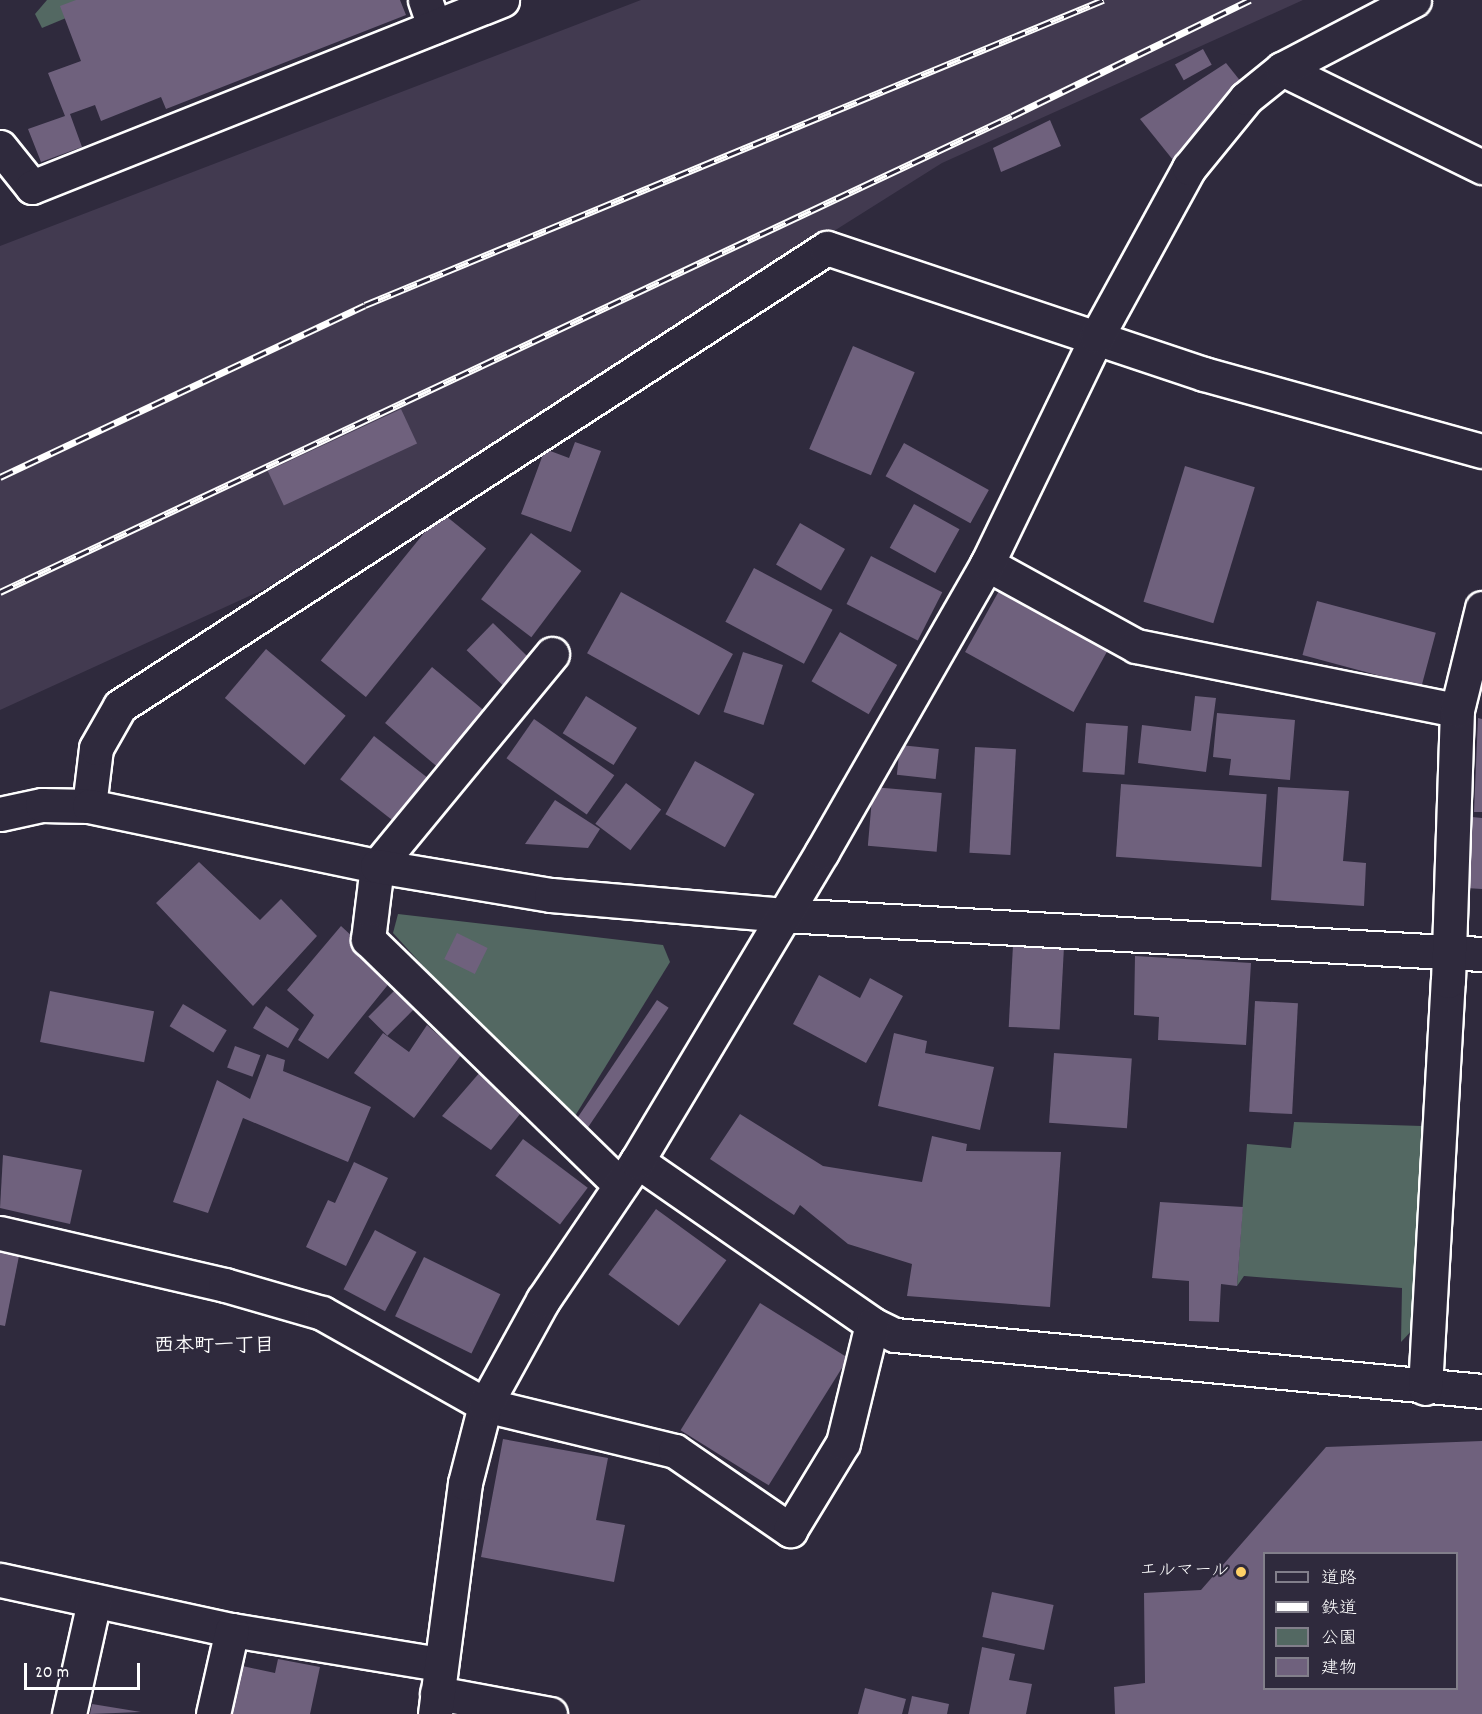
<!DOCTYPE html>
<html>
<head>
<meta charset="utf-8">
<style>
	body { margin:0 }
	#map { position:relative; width:1482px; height:1714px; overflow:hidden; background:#2f2a3d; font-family:Dekko,"Klee One",sans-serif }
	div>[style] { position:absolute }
	.built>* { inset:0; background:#423a50 }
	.green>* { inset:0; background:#536862 }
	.building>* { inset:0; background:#6f617d; transform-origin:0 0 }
	.roads { filter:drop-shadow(2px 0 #fff) drop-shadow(-2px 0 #fff) drop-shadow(0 2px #fff) drop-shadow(0 -2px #fff) }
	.minor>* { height:33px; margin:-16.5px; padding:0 16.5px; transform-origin:16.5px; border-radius:16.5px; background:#2f2a3d }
	.rail>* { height:7px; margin-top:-3.5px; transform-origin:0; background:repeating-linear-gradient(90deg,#2f2a3d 0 14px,#fff 0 28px); box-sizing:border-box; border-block:2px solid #fff }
	.dots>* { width:16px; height:16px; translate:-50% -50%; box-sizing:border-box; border:3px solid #2f2a3d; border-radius:50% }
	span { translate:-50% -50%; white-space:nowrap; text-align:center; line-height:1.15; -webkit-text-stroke:4.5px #2f2a3d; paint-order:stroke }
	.poi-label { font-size:18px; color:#fff }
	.right { translate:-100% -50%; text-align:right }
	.neighbourhood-label { font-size:20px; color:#fff; font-weight:700 }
	.legend { position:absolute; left:1263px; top:1552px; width:195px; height:138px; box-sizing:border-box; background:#2f2a3d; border:2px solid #827f8b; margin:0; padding:8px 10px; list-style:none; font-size:18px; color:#fff }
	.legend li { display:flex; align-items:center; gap:12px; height:30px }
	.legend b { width:30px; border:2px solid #827f8b }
	.scale { position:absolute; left:24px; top:1663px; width:116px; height:27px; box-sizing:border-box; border:3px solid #fff; border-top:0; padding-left:8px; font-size:18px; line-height:21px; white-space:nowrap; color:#fff; -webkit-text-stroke:4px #2f2a3d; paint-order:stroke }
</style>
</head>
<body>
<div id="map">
	<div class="built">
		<div style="clip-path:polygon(641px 0,1303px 0,942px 163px,265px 589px,0 710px,0 246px)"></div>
	</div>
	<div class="green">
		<div style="clip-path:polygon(47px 0,78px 0,66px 18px,42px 28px,35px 14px)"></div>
		<div style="clip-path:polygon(398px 914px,663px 945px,670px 962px,575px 1116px,457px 1003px,393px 933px)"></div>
		<div style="clip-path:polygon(1294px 1122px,1422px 1126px,1416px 1326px,1401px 1342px,1402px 1288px,1244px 1276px,1237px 1286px,1247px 1144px,1291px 1148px)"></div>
	</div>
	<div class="building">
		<div style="clip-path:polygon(76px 0,400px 0,406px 15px,166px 109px,161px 97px,101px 121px,95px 105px,70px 114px,82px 147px,41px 162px,28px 129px,65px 116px,48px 73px,81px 61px,60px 6px)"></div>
		<div style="left:1203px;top:49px;width:18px;height:32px;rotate:61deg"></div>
		<div style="clip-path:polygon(1226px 63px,1246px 88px,1173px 160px,1140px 119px)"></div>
		<div style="clip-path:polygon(1050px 120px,1061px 146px,1001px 172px,993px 148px)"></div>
		<div style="left:853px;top:346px;width:67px;height:112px;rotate:23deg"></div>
		<div style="left:401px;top:409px;width:38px;height:147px;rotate:65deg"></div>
		<div style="clip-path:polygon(575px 442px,601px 451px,571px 532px,521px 514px,545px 449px,569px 458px)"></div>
		<div style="left:904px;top:443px;width:97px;height:38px;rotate:29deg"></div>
		<div style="left:1185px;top:466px;width:73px;height:142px;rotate:17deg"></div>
		<div style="left:914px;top:504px;width:52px;height:50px;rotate:29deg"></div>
		<div style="left:441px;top:512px;width:58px;height:191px;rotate:39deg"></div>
		<div style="left:800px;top:523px;width:52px;height:48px;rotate:30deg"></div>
		<div style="left:531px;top:533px;width:63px;height:83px;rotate:37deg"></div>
		<div style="left:871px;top:556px;width:80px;height:54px;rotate:27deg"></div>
		<div style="left:754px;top:568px;width:89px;height:61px;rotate:28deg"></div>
		<div style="left:1000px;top:589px;width:124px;height:72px;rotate:29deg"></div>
		<div style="left:621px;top:592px;width:128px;height:70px;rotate:29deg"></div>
		<div style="left:1317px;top:601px;width:123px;height:56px;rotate:15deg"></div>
		<div style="left:493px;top:623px;width:56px;height:38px;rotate:44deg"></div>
		<div style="left:840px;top:632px;width:66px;height:57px;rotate:30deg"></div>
		<div style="left:266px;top:649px;width:104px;height:64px;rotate:40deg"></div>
		<div style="left:743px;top:652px;width:42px;height:63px;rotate:18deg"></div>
		<div style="left:432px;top:667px;width:76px;height:73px;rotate:40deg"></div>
		<div style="left:586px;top:696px;width:60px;height:44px;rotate:32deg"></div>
		<div style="clip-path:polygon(1195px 696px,1216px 698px,1206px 772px,1138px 763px,1142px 725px,1191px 731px)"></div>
		<div style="clip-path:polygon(1217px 713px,1295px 720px,1290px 780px,1229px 775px,1231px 759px,1213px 757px)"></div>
		<div style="clip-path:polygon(1478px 718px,1482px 719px,1482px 812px,1474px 812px)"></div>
		<div style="left:534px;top:719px;width:98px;height:48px;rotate:35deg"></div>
		<div style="left:1086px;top:723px;width:42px;height:49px;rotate:4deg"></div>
		<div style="left:374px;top:736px;width:68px;height:55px;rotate:38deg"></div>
		<div style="left:900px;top:745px;width:39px;height:30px;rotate:6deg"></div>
		<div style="left:975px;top:747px;width:41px;height:106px;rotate:3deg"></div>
		<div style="left:695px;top:761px;width:68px;height:61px;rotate:29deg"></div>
		<div style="left:626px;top:783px;width:44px;height:51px;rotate:37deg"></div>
		<div style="left:1121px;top:784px;width:146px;height:73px;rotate:4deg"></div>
		<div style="left:873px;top:787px;width:69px;height:59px;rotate:5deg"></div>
		<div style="clip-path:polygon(1278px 787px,1349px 791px,1343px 861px,1366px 863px,1364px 906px,1271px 900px)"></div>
		<div style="clip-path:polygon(555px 800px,600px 829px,588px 848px,525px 844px)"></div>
		<div style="clip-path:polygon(1472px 817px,1482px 818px,1482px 889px,1466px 888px)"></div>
		<div style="clip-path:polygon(199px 862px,260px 920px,281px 899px,317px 936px,253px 1006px,156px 903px)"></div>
		<div style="clip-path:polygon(341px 926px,395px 976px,328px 1059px,298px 1040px,314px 1015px,287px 990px)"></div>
		<div style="left:457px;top:933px;width:34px;height:29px;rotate:26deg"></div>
		<div style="left:1013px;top:945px;width:51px;height:82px;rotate:3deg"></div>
		<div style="clip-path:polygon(1135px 956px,1251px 963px,1246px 1045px,1158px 1040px,1159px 1017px,1134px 1015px)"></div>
		<div style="clip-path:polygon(819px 975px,860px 998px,870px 978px,903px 996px,866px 1063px,793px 1024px)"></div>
		<div style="left:398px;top:987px;width:27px;height:42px;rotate:45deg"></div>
		<div style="left:50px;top:991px;width:106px;height:52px;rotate:11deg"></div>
		<div style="left:657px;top:1000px;width:14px;height:147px;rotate:34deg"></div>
		<div style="left:1255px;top:1001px;width:43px;height:111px;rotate:3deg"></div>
		<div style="left:183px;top:1004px;width:51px;height:26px;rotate:31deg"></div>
		<div style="clip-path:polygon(266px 1006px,299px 1029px,288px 1048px,253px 1028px)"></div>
		<div style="clip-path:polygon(427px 1025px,461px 1055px,414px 1118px,354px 1073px,383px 1033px,409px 1052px)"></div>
		<div style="clip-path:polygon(894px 1033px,927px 1041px,925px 1053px,994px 1067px,980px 1130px,878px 1106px)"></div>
		<div style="left:235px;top:1046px;width:27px;height:23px;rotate:20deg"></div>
		<div style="left:1054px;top:1053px;width:78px;height:70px;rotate:4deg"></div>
		<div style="clip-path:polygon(267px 1054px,285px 1060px,283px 1071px,371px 1107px,348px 1162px,243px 1118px,208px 1213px,173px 1202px,217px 1080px,250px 1099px)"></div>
		<div style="clip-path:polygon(481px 1071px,524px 1109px,491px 1150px,442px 1116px)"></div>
		<div style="clip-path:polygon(740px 1114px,823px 1166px,922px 1182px,932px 1136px,967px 1144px,966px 1151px,1061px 1152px,1050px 1307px,907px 1296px,912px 1264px,848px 1244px,800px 1205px,794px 1215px,710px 1159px)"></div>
		<div style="left:523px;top:1139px;width:81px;height:46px;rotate:37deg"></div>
		<div style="clip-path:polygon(3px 1155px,82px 1170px,70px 1224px,0 1208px)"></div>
		<div style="clip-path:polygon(354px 1162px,388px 1178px,346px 1266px,306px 1247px,328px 1200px,335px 1203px)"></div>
		<div style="clip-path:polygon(1160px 1202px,1243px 1207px,1237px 1286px,1221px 1284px,1219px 1322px,1189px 1321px,1189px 1281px,1152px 1278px)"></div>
		<div style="left:656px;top:1209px;width:87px;height:81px;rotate:36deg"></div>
		<div style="left:375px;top:1230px;width:47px;height:67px;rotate:28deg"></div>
		<div style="clip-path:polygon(0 1238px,22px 1241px,5px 1326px,0 1325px)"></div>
		<div style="left:424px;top:1257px;width:85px;height:66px;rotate:26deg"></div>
		<div style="left:760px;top:1303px;width:104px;height:150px;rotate:32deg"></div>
		<div style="clip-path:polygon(503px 1439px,608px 1458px,596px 1520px,625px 1525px,614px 1582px,481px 1557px)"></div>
		<div style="clip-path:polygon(evenodd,1482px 1441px,1482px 1714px,1115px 1714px,1114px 1687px,1145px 1683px,1144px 1593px,1201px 1590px,1326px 1447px,1482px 1441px,1264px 1554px,1456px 1554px,1456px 1688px,1264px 1688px,1264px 1554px)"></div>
		<div style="left:992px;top:1592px;width:63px;height:46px;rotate:12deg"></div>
		<div style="clip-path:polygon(982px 1647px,1015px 1654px,1009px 1680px,1032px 1684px,1026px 1714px,969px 1714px)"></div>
		<div style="clip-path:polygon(278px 1659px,320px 1667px,310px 1714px,228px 1714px,238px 1665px,275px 1673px)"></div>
		<div style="clip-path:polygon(865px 1688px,906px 1699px,902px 1714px,858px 1714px)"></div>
		<div style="clip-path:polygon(912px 1696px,949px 1704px,947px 1714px,908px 1714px)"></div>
		<div style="clip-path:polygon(92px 1704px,141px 1712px,90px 1714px)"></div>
	</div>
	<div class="roads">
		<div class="minor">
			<div style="left:425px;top:0;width:28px;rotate:71deg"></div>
			<div style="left:1282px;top:69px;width:223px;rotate:26.1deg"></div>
			<div style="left:0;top:147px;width:51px;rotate:51.3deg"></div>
			<div style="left:32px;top:187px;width:506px;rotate:-21.7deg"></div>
			<div style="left:987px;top:564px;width:170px;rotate:28.8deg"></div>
			<div style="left:1136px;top:646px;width:327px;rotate:11.3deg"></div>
			<div style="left:552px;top:654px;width:275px;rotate:129.5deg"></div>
			<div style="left:377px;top:866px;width:74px;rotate:97deg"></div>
			<div style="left:368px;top:939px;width:351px;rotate:44.3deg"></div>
			<div style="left:89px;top:806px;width:58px;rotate:-83.1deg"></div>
			<div style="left:96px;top:748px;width:48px;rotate:-60.3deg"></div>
			<div style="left:120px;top:706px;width:842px;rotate:-32.94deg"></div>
			<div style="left:827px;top:248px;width:397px;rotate:18.5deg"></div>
			<div style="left:1204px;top:374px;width:288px;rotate:15.5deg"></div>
			<div style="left:0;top:814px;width:43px;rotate:-12.1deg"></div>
			<div style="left:42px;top:805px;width:47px;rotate:1.2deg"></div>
			<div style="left:89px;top:806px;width:294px;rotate:11.8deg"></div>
			<div style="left:377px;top:866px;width:176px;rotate:9.5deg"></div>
			<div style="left:551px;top:895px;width:234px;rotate:4.9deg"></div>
			<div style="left:784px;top:915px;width:699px;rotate:3.2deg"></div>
			<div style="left:637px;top:1161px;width:286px;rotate:34.7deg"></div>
			<div style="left:872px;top:1324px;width:25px;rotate:26deg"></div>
			<div style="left:895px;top:1335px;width:590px;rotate:5.45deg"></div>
			<div style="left:0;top:1233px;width:231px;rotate:13deg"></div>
			<div style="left:225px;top:1285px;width:101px;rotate:16.1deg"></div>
			<div style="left:322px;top:1313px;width:187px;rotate:29.4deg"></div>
			<div style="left:485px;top:1405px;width:195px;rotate:13.6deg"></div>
			<div style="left:675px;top:1451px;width:140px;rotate:34.5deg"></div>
			<div style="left:790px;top:1530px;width:102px;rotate:-58.7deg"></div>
			<div style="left:843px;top:1443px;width:122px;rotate:-76.3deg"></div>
			<div style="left:1425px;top:1388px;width:408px;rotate:-86.8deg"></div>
			<div style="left:1448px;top:981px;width:271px;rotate:-88.1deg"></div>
			<div style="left:1457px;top:710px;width:105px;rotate:-76.2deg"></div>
			<div style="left:0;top:1580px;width:237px;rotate:12.2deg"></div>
			<div style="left:232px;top:1630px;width:210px;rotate:9.3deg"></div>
			<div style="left:437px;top:1693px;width:115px;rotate:10.5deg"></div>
			<div style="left:69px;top:1714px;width:116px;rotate:-77.5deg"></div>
			<div style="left:213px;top:1714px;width:86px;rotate:-77.3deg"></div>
			<div style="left:435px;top:1714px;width:233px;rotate:-82.6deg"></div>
			<div style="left:465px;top:1483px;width:81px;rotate:-75.6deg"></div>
			<div style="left:485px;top:1405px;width:120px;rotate:-61.1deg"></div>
			<div style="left:543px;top:1300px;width:168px;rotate:-55.9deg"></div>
			<div style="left:637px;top:1161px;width:360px;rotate:-59.1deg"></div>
			<div style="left:822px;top:852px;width:332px;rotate:-60.2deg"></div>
			<div style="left:987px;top:564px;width:253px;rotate:-64.2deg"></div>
			<div style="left:1097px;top:336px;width:192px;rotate:-61.3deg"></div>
			<div style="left:1189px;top:168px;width:90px;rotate:-50.8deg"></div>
			<div style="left:1246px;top:98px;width:46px;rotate:-38.9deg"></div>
			<div style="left:1282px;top:69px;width:149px;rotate:-27.6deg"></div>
		</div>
	</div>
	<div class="rail">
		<div style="left:0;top:477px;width:403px;rotate:-25.2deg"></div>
		<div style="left:365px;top:305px;width:799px;rotate:-22.45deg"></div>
		<div style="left:0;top:592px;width:1118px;rotate:-25.19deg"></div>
		<div style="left:1012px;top:116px;width:265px;rotate:-26deg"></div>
	</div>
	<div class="dots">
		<div style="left:1241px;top:1572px;background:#ffd166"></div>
	</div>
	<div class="poi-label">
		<span class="right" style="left:1229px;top:1572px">エルマール</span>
	</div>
	<div class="neighbourhood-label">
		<span style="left:214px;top:1347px">西本町一丁目</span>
	</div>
	<ul class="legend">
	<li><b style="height:8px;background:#2f2a3d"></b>道路</li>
	<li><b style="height:8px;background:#fff"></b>鉄道</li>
	<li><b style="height:16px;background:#536862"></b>公園</li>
	<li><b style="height:16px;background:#6f617d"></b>建物</li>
	</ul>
	<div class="scale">20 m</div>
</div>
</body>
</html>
